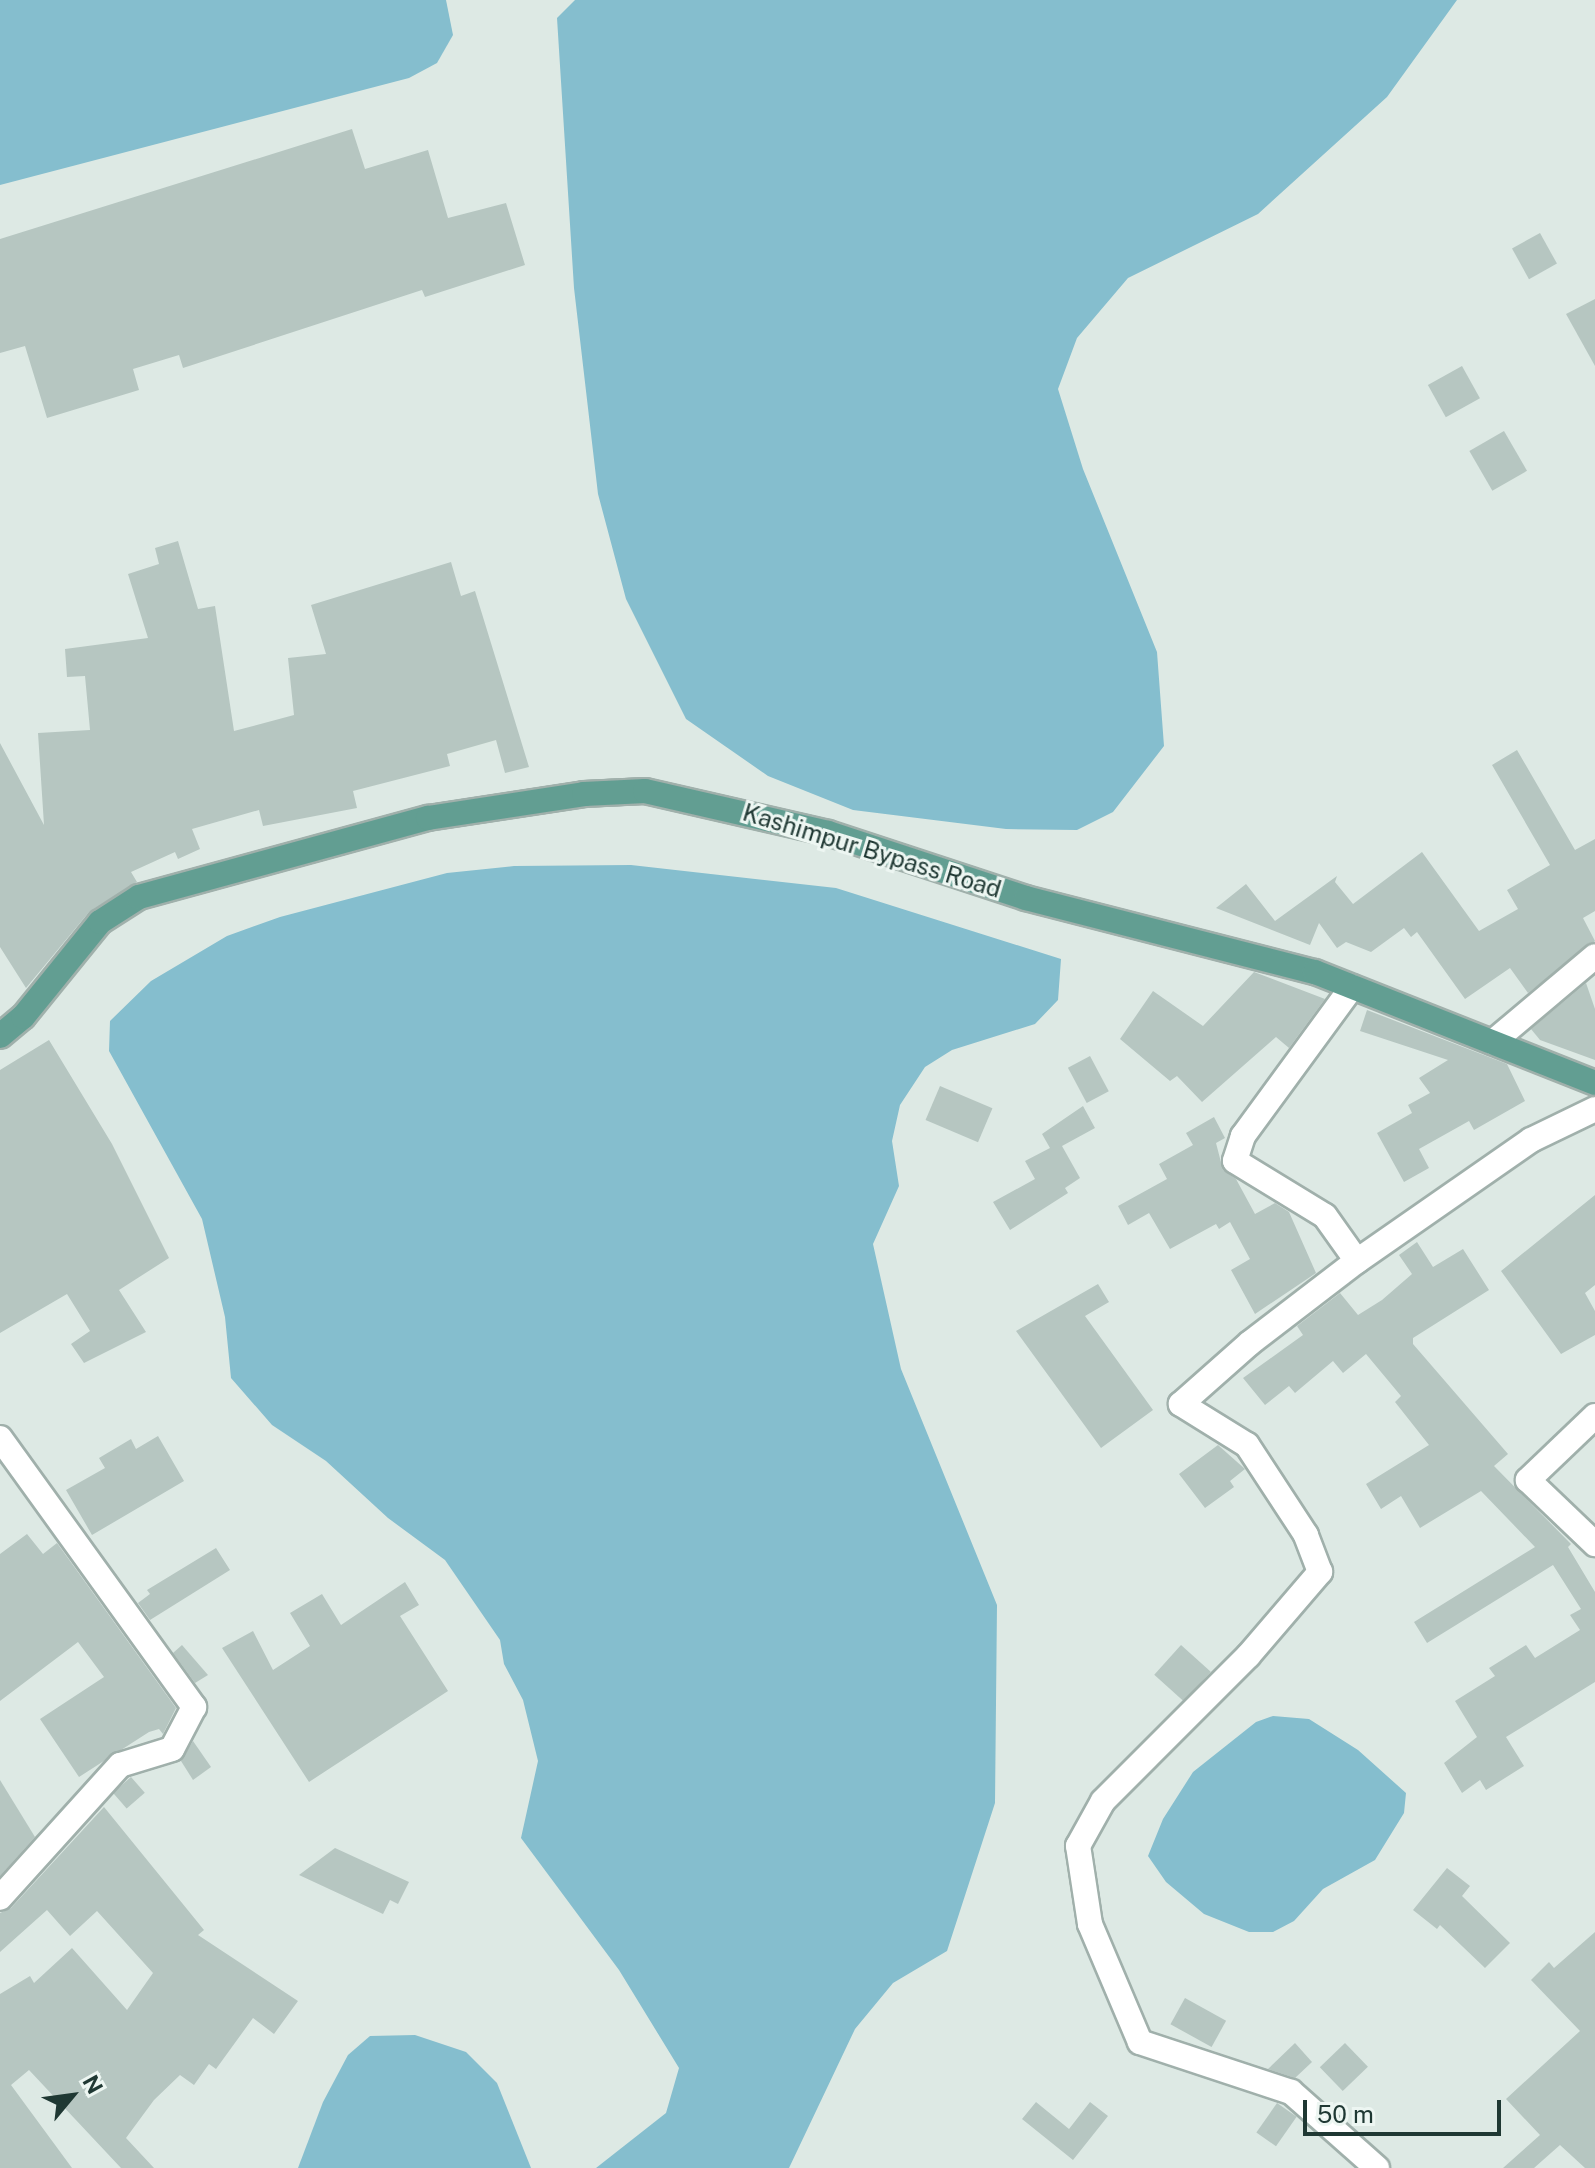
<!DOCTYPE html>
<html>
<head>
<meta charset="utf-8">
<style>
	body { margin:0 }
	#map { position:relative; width:1595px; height:2168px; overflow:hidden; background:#dde9e4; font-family:"Public Sans",sans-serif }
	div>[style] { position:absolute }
	.water>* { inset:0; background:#85bece }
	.building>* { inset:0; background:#b6c6c1; transform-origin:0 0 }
	.roads { filter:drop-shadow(2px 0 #a0b0ab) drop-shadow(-2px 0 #a0b0ab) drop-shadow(0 2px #a0b0ab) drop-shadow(0 -2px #a0b0ab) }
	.minor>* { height:24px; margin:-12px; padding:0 12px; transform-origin:12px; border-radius:12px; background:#fff }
	.major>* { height:24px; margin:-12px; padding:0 12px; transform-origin:12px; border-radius:12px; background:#629e92 }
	span { translate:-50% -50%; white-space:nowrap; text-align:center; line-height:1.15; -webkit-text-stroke:6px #edf6f2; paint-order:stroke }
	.street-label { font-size:24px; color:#1f3833 }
	.north { position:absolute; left:32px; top:2056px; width:80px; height:80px; -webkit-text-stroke:6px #edf6f2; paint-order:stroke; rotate:61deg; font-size:22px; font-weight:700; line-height:32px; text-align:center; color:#1f3833 }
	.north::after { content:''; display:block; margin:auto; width:28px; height:36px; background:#1f3833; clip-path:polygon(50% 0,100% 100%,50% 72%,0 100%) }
	.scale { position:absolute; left:1303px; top:2100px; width:198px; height:36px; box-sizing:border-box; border:4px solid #1f3833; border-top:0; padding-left:10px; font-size:24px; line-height:28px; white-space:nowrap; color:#1f3833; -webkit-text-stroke:6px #edf6f2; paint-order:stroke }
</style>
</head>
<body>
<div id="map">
	<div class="water">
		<div style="clip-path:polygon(0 0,446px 0,453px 35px,437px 63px,409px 78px,0 185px)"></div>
		<div style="clip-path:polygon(575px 0,1457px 0,1387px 97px,1258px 214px,1128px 278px,1077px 338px,1058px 389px,1083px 469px,1157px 652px,1164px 746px,1113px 812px,1077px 830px,1006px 829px,853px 810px,768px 776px,686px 719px,626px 599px,598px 494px,574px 288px,557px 18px)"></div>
		<div style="clip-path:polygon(631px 865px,836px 888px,1061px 959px,1058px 1000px,1035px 1024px,952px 1050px,925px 1067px,900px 1105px,892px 1141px,899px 1186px,873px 1244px,901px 1369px,997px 1605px,995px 1803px,947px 1951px,893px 1983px,855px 2029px,789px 2168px,596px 2168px,666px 2113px,679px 2068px,619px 1970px,521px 1838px,538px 1761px,523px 1700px,504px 1664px,500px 1640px,445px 1560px,388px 1518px,326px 1461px,272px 1425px,231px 1378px,225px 1317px,202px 1219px,109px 1051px,110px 1021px,151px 981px,227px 936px,280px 917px,447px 873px,514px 866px)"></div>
		<div style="clip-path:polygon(1273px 1716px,1309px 1719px,1358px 1750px,1406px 1793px,1404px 1813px,1375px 1860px,1323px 1889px,1294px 1921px,1273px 1932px,1249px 1932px,1204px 1914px,1166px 1882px,1148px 1856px,1163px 1819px,1193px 1772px,1256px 1722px)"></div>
		<div style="clip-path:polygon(415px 2035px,466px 2052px,497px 2083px,531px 2168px,298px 2168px,323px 2102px,348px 2055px,370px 2036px)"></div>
	</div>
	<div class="building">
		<div style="clip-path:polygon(352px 129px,365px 169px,428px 150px,448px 218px,506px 203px,525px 265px,425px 297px,422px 290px,183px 368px,179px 355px,133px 369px,139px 390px,47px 418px,25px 346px,0 353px,0 239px)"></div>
		<div style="left:1540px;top:233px;width:35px;height:32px;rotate:61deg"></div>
		<div style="clip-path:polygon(1595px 299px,1595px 366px,1566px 314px)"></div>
		<div style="left:1462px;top:366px;width:37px;height:39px;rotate:61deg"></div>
		<div style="left:1504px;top:431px;width:46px;height:40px;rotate:60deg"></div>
		<div style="clip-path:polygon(178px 541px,198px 609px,215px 606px,234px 731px,294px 715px,288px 658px,326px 654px,311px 605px,451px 562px,461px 596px,475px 591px,529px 767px,505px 773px,496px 740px,447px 754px,450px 766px,353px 791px,357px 808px,263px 826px,259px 810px,192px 829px,200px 849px,178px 859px,175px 852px,131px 872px,137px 882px,89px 912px,26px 988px,0 947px,0 743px,44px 825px,38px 733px,90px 730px,85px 676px,67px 677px,65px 649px,148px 638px,128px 574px,159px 564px,155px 548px)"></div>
		<div style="clip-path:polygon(1517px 750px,1575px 850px,1595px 839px,1595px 911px,1583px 918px,1595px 941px,1528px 993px,1510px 968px,1465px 999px,1417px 932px,1411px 937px,1404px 928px,1371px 952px,1346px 942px,1337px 948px,1319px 923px,1310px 945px,1216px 908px,1246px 884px,1275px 921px,1337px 876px,1335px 882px,1353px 904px,1422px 852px,1479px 931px,1518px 909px,1507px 890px,1550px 865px,1492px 765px)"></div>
		<div style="clip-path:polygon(1254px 972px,1325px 999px,1289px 1048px,1276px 1037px,1202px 1102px,1177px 1076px,1170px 1081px,1120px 1039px,1153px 991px,1203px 1026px)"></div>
		<div style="clip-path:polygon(1586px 983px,1595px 1009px,1595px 1060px,1540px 1040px,1531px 1029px)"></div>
		<div style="clip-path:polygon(1367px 1010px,1507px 1064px,1525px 1101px,1474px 1130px,1469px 1121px,1419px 1149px,1429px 1168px,1404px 1182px,1377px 1133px,1412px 1113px,1408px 1105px,1430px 1093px,1419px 1078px,1448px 1060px,1360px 1031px)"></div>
		<div style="clip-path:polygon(49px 1040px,112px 1144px,169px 1258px,119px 1290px,146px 1332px,84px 1363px,71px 1344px,90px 1331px,67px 1294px,0 1333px,0 1070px)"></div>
		<div style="left:1090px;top:1056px;width:40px;height:25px;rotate:62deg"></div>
		<div style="left:940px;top:1086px;width:57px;height:37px;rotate:23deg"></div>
		<div style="clip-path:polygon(1083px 1106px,1095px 1128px,1062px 1146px,1080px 1178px,1065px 1188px,1068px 1193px,1010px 1230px,993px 1202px,1035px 1179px,1025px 1161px,1050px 1148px,1042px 1134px)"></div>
		<div style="clip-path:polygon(1214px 1117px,1225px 1138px,1216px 1143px,1223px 1170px,1236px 1179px,1255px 1214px,1275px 1203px,1289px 1212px,1316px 1273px,1255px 1314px,1231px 1270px,1250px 1259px,1230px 1222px,1219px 1229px,1216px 1224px,1170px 1249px,1149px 1213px,1128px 1225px,1118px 1206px,1167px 1179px,1159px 1164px,1193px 1145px,1186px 1133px)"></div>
		<div style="clip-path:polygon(1595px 1195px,1595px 1285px,1585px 1293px,1595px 1311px,1595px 1335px,1561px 1354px,1501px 1271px)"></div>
		<div style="clip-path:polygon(1417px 1242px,1433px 1267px,1463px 1249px,1489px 1290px,1413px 1338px,1413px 1344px,1508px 1454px,1494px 1466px,1571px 1544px,1568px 1547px,1595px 1592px,1595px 1682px,1506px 1737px,1524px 1766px,1486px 1790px,1480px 1780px,1462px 1793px,1444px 1763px,1477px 1737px,1455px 1701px,1495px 1676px,1489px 1668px,1526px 1645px,1535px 1658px,1580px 1630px,1570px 1615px,1581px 1609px,1553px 1565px,1427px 1643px,1414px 1622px,1535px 1547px,1481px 1491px,1420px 1528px,1401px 1496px,1381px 1509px,1366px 1484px,1429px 1445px,1395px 1402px,1401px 1396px,1366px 1354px,1343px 1373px,1333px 1361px,1295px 1393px,1289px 1386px,1265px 1405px,1243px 1378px,1303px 1335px,1297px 1326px,1340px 1293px,1358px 1315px,1382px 1300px,1412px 1274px,1399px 1255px)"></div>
		<div style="clip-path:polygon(1098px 1284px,1109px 1302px,1085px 1316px,1153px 1410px,1101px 1448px,1016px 1331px)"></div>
		<div style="clip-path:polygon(158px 1436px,184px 1481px,92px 1535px,66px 1490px,105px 1468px,99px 1458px,131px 1439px,136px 1449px)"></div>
		<div style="clip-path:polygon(1218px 1445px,1245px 1469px,1230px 1481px,1234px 1487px,1205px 1508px,1179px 1474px)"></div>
		<div style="clip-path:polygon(27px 1534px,43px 1554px,57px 1543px,176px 1708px,163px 1734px,159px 1729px,149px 1732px,79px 1777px,40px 1719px,104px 1677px,78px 1642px,0 1701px,0 1554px)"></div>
		<div style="clip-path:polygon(216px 1548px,230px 1570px,150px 1620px,138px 1603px,150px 1594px,147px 1590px)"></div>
		<div style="clip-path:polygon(405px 1582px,419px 1605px,400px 1616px,448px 1691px,309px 1782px,222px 1648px,253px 1631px,273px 1670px,310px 1646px,290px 1613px,322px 1594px,341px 1625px)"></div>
		<div style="clip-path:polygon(182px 1645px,208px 1675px,195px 1683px,173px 1653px)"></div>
		<div style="left:1181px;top:1645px;width:40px;height:40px;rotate:42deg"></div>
		<div style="clip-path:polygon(193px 1741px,211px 1767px,193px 1780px,181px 1761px)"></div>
		<div style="left:131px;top:1777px;width:21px;height:24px;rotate:49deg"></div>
		<div style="clip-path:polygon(0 1780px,35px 1837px,0 1876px)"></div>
		<div style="clip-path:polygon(104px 1807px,204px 1930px,198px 1935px,298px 2001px,274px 2034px,253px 2018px,216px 2069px,209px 2064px,194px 2085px,180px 2075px,154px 2100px,126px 2138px,154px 2168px,121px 2168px,29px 2070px,11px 2085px,72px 2168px,0 2168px,0 1994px,30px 1976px,34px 1983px,72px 1948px,127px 2010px,153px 1973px,97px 1911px,70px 1936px,47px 1910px,0 1952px,0 1913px,11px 1908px)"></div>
		<div style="clip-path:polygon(335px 1848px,409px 1882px,398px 1904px,390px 1900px,383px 1914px,299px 1875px)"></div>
		<div style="clip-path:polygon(1447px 1868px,1470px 1886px,1462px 1896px,1510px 1943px,1485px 1968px,1440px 1925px,1437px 1929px,1413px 1910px)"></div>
		<div style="clip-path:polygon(1595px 1932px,1595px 2168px,1585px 2168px,1560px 2145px,1534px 2168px,1503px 2168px,1540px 2135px,1506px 2099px,1580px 2031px,1531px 1980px,1549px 1962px,1554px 1968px)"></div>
		<div style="left:1185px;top:1998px;width:47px;height:30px;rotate:29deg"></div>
		<div style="clip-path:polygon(1295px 2043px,1312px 2062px,1295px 2078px,1268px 2069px)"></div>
		<div style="left:1345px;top:2043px;width:33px;height:35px;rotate:46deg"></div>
		<div style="clip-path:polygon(1036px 2102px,1069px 2129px,1090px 2102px,1108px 2116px,1073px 2160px,1022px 2119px)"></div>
		<div style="left:1277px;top:2103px;width:24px;height:36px;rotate:35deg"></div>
	</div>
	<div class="roads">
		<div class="minor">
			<div style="left:1352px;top:987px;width:185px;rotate:126.2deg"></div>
			<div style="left:1243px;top:1136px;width:26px;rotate:108deg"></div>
			<div style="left:1235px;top:1161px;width:105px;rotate:31.4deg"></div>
			<div style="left:1325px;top:1216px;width:55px;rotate:54.6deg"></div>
			<div style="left:1493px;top:1042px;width:133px;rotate:-40.1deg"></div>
			<div style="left:1595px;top:1416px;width:93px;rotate:136.3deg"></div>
			<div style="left:1528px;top:1480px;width:93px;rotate:43.7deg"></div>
			<div style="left:0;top:1438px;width:332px;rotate:54.2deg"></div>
			<div style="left:194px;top:1707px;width:47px;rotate:117.6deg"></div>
			<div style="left:172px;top:1749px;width:54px;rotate:162.9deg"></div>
			<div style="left:120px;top:1765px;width:179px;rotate:132.1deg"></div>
			<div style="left:1377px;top:2168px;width:115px;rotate:-138.5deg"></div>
			<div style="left:1291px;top:2092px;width:159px;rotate:-161.7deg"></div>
			<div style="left:1140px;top:2042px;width:128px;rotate:-113deg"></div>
			<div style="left:1090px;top:1924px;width:79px;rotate:-98.7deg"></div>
			<div style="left:1078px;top:1846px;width:51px;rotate:-60.9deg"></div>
			<div style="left:1103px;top:1801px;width:205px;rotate:-45deg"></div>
			<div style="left:1248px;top:1656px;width:111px;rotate:-49.4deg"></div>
			<div style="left:1320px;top:1572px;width:40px;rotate:-111deg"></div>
			<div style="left:1306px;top:1535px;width:108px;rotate:-123.2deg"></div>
			<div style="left:1247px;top:1445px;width:78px;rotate:-148.2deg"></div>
			<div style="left:1181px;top:1404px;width:92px;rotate:-41.5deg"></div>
			<div style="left:1250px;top:1343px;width:135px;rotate:-37.5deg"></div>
			<div style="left:1357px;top:1261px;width:212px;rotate:-34.8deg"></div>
			<div style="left:1531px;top:1140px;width:71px;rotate:-25.8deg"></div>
		</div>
		<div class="major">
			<div style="left:0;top:1036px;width:30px;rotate:-40deg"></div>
			<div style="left:23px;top:1017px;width:122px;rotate:-51deg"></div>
			<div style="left:100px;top:922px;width:46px;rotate:-32.7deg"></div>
			<div style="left:139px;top:897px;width:300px;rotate:-15.3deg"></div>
			<div style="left:428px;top:818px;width:158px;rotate:-8.7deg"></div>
			<div style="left:584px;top:794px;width:61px;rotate:-2.8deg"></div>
			<div style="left:645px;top:791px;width:188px;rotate:12.9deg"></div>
			<div style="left:828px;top:833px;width:208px;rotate:18.2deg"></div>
			<div style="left:1026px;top:898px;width:298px;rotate:14.4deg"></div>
			<div style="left:1315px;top:972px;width:301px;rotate:21.6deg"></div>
		</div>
	</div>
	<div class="street-label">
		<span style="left:872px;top:851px;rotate:17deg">Kashimpur Bypass Road</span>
	</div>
	<div class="north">N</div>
	<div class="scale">50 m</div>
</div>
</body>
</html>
